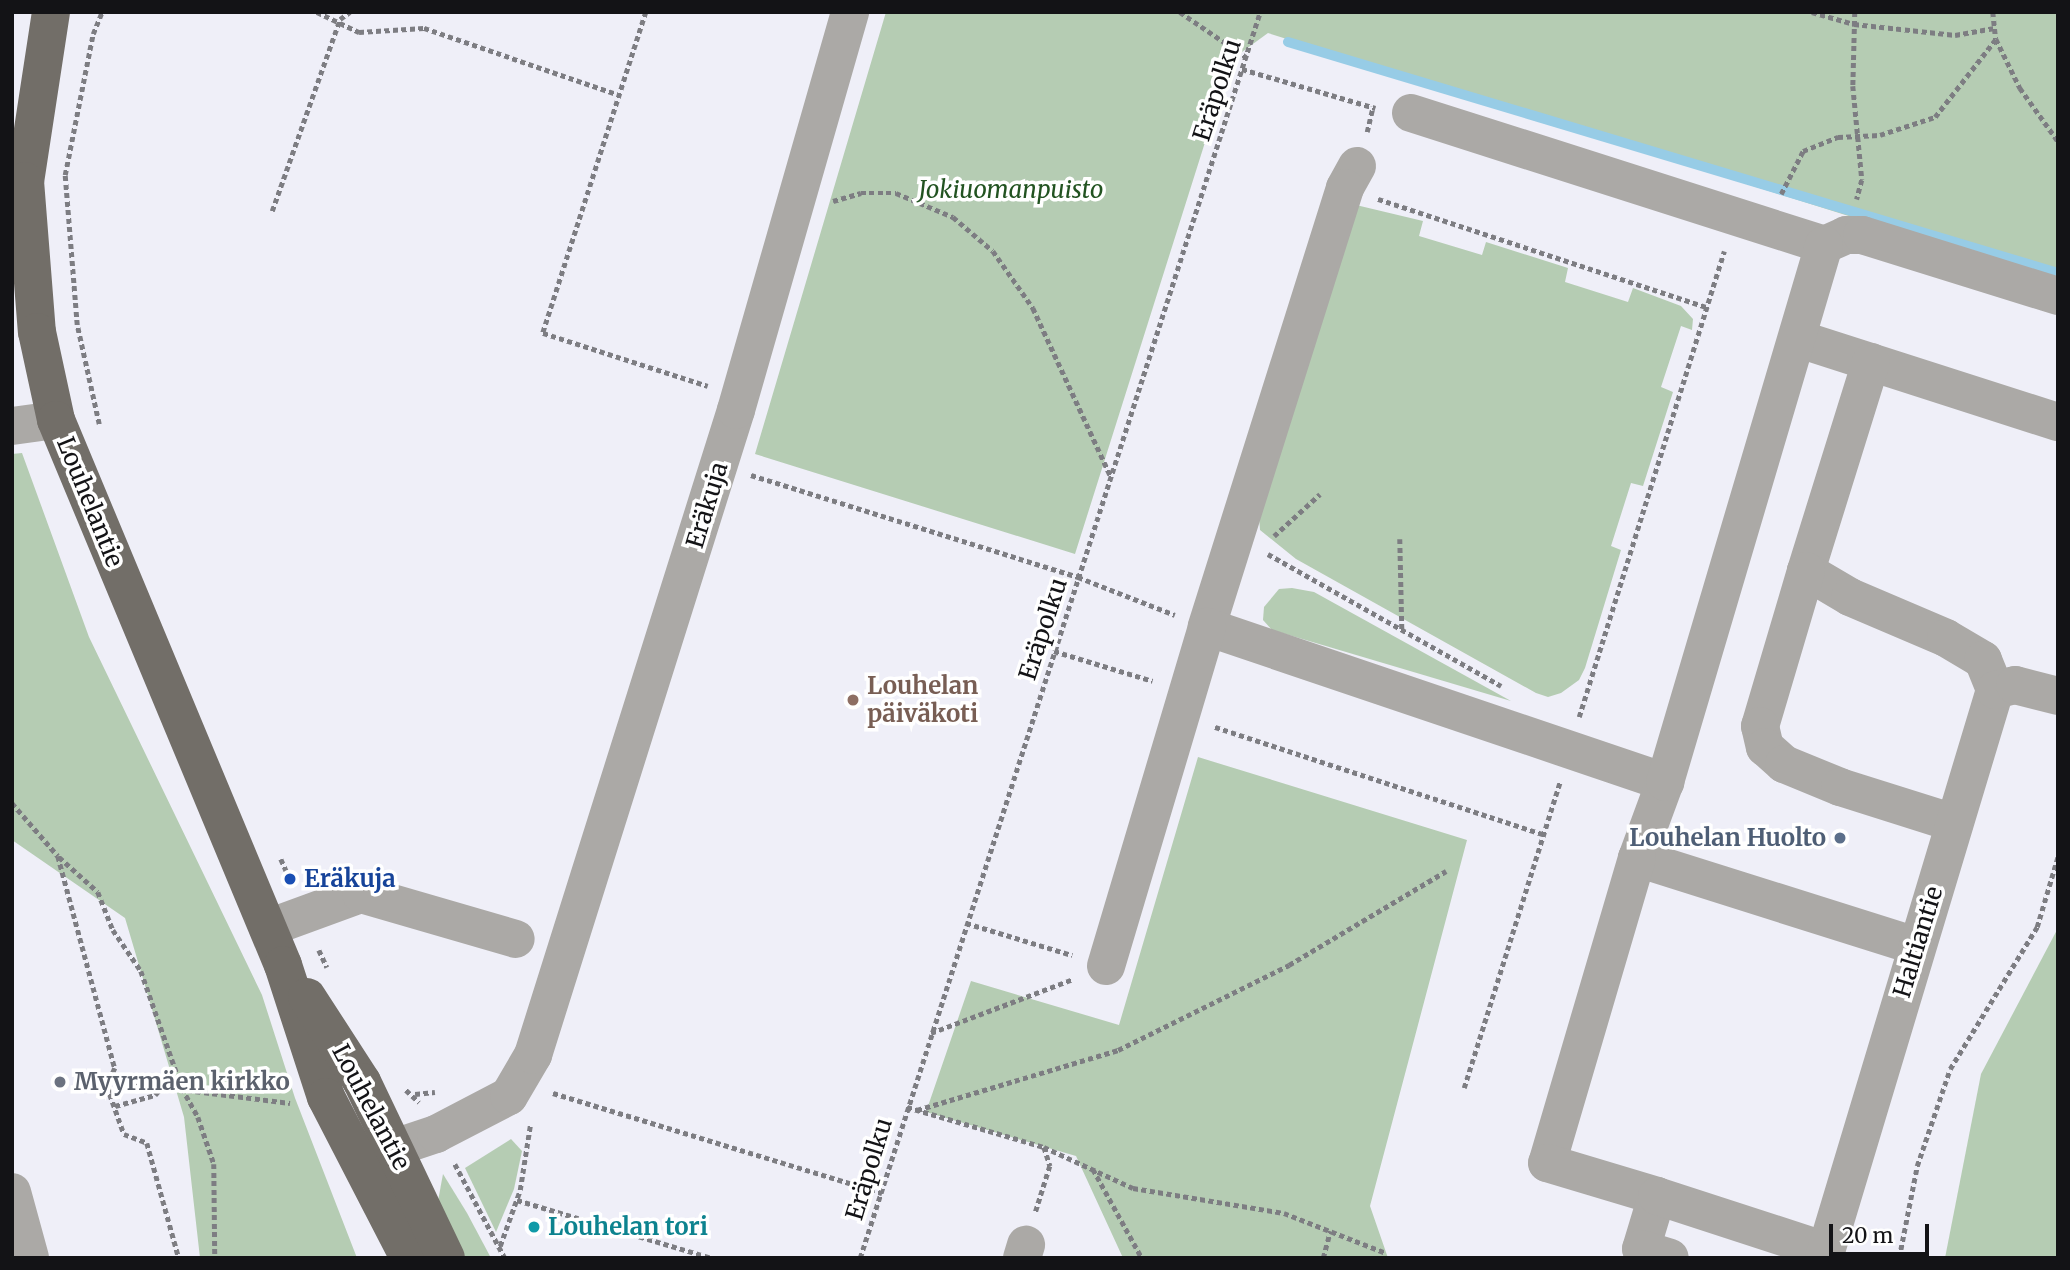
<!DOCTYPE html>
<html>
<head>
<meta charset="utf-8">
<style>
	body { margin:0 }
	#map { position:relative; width:2070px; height:1270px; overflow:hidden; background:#efeff8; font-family:Merriweather,serif }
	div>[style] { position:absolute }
	.green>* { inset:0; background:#b5ccb3 }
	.stream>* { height:10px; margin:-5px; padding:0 5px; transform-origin:5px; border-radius:5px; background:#97cce6 }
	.path>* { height:4.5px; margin-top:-2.25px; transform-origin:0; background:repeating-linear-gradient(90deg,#7d7d82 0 5px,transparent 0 8.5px) }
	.minor>* { height:38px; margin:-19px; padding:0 19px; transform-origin:19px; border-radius:19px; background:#aba9a6 }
	.major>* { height:38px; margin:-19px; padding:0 19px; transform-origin:19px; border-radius:19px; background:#726e68 }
	.dots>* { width:19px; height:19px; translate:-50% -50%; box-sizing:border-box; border:4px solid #fff; border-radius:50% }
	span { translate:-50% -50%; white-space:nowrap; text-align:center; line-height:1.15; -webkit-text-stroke:7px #fff; paint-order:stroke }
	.street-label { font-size:24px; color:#131316 }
	.park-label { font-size:24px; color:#225321; font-style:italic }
	.education-label { font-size:24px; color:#785e54; font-weight:700 }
	.left { translate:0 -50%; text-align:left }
	.service-label { font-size:24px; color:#4e5e75; font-weight:700 }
	.right { translate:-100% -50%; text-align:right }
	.transit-label { font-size:24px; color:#164399; font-weight:700 }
	.worship-label { font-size:24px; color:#5b616d; font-weight:700 }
	.culture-label { font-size:24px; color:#0d838f; font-weight:700 }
	.frame { position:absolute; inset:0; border:14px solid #131316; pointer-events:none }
	.scale { position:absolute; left:1829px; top:1224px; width:100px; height:32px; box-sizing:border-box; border:4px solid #131316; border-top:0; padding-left:9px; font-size:21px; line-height:24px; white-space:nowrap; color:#131316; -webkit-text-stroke:5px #fff; paint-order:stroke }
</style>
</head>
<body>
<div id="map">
	<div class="green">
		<div style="clip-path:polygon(886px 12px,2058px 12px,2058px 282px,1268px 33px,1231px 60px,1075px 554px,755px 454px)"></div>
		<div style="clip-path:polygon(1356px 205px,1423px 221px,1419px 236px,1482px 255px,1486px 242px,1568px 268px,1565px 282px,1628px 302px,1633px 288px,1681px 306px,1693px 319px,1692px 330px,1681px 326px,1661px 387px,1673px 392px,1643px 486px,1631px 483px,1611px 546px,1621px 550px,1585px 668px,1579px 680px,1561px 693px,1548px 697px,1536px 693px,1296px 559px,1260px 530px,1259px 516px)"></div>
		<div style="clip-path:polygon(22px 453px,89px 637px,262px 995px,295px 1098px,357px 1258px,200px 1258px,184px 1117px,125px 918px,12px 840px,12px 454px)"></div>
		<div style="clip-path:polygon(1292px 588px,1314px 592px,1511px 701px,1272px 630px,1263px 620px,1264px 607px,1279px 589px)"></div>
		<div style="clip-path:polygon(1198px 757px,1467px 840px,1370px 1206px,1388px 1258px,1123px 1258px,1076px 1156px,926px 1112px,971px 981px,1119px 1025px)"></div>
		<div style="clip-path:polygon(2058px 928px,2058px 1258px,1945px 1258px,1981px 1074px)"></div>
		<div style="clip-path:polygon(511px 1139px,522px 1151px,514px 1189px,496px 1232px,465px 1168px)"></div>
		<div style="clip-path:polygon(443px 1174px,467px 1213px,491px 1258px,460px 1258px,438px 1201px)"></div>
	</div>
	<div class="stream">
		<div style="left:1288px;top:42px;width:804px;rotate:16.7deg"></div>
	</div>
	<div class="path">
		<div style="left:317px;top:12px;width:47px;rotate:25.5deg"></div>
		<div style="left:359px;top:32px;width:65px;rotate:-3.5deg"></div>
		<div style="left:424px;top:28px;width:204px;rotate:18.9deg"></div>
		<div style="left:646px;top:12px;width:337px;rotate:107.8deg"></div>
		<div style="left:543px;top:333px;width:173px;rotate:17.8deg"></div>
		<div style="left:1180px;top:12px;width:80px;rotate:34.3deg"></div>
		<div style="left:1812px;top:12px;width:44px;rotate:15.9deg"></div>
		<div style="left:1854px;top:24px;width:102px;rotate:6.2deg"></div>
		<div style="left:1955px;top:35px;width:40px;rotate:-10deg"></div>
		<div style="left:1855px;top:12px;width:74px;rotate:91.5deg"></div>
		<div style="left:1853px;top:86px;width:94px;rotate:84.5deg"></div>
		<div style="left:1862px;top:180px;width:20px;rotate:105deg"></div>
		<div style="left:1993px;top:12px;width:27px;rotate:84deg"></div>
		<div style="left:1996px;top:39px;width:55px;rotate:63.9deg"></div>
		<div style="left:2020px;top:88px;width:65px;rotate:54.4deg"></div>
		<div style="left:1242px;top:69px;width:139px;rotate:16.3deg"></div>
		<div style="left:1367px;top:132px;width:26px;rotate:-77deg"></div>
		<div style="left:1781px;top:194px;width:48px;rotate:-62.9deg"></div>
		<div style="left:1803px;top:151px;width:38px;rotate:-22deg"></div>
		<div style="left:1838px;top:137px;width:42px;rotate:-2.7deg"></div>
		<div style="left:1880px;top:135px;width:58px;rotate:-18.1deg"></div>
		<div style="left:1935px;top:117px;width:99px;rotate:-52deg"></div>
		<div style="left:1378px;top:199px;width:346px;rotate:18.2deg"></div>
		<div style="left:833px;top:201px;width:29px;rotate:-16deg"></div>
		<div style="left:861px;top:193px;width:35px"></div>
		<div style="left:896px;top:193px;width:62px;rotate:22.8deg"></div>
		<div style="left:953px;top:217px;width:52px;rotate:40.4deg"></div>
		<div style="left:993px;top:251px;width:70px;rotate:54.9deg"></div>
		<div style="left:1033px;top:308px;width:184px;rotate:65.2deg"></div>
		<div style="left:272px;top:211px;width:204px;rotate:-70.5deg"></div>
		<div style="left:340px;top:19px;width:12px;rotate:-35deg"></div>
		<div style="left:99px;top:424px;width:101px;rotate:-102.5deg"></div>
		<div style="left:77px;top:325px;width:150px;rotate:-94.6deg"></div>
		<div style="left:65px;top:175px;width:144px;rotate:-78.8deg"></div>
		<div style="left:93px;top:34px;width:24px;rotate:-68deg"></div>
		<div style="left:751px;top:475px;width:343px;rotate:17.3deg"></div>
		<div style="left:1078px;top:577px;width:104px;rotate:21.4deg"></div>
		<div style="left:1274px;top:536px;width:62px;rotate:-42.4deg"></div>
		<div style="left:1400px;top:539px;width:90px;rotate:88.7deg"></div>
		<div style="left:1268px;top:554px;width:268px;rotate:29.5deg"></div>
		<div style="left:1054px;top:651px;width:103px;rotate:16.9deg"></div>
		<div style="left:1579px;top:717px;width:488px;rotate:-72.7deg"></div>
		<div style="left:1215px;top:727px;width:345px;rotate:18.1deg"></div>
		<div style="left:12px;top:803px;width:70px;rotate:49deg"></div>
		<div style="left:58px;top:856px;width:220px;rotate:75deg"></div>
		<div style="left:115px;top:1068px;width:20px;rotate:114deg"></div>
		<div style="left:107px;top:1086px;width:51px;rotate:70.5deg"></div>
		<div style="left:124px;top:1134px;width:25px;rotate:21deg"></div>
		<div style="left:147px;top:1143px;width:119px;rotate:74.5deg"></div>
		<div style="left:59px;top:857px;width:52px;rotate:41.9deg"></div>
		<div style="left:98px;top:892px;width:41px;rotate:68.5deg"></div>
		<div style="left:113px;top:930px;width:50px;rotate:55.7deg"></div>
		<div style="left:141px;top:971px;width:124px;rotate:70.7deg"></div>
		<div style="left:182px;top:1088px;width:33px;rotate:61deg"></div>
		<div style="left:198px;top:1117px;width:50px;rotate:71.2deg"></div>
		<div style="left:214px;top:1164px;width:94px;rotate:89.4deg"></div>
		<div style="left:281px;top:859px;width:27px;rotate:66deg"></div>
		<div style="left:966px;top:923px;width:111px;rotate:16.8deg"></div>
		<div style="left:319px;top:950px;width:19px;rotate:65deg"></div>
		<div style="left:931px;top:1033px;width:152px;rotate:-20.8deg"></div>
		<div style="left:1464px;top:1088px;width:321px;rotate:-72.6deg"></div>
		<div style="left:406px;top:1090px;width:18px;rotate:43deg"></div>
		<div style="left:110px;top:1092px;width:40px;rotate:-13deg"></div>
		<div style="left:149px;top:1083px;width:14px;rotate:17deg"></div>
		<div style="left:553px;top:1093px;width:344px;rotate:16.9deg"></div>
		<div style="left:415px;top:1094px;width:20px;rotate:-6deg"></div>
		<div style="left:115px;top:1106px;width:41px;rotate:-15.4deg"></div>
		<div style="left:155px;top:1095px;width:11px;rotate:-49deg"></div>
		<div style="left:162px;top:1087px;width:129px;rotate:7.1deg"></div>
		<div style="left:907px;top:1107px;width:143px;rotate:16.3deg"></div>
		<div style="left:1044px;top:1147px;width:20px;rotate:72deg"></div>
		<div style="left:1050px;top:1166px;width:50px;rotate:107.4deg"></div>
		<div style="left:917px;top:1110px;width:210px;rotate:-16.6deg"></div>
		<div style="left:1118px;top:1050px;width:191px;rotate:-26.4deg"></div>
		<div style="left:1289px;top:965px;width:183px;rotate:-30.9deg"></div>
		<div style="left:1044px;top:1147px;width:98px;rotate:24.7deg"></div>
		<div style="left:1133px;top:1188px;width:153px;rotate:9.4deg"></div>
		<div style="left:1284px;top:1213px;width:110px;rotate:21.4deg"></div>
		<div style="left:455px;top:1164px;width:106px;rotate:62deg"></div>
		<div style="left:1093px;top:1169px;width:102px;rotate:61.2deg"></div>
		<div style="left:517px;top:1200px;width:202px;rotate:16.6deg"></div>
		<div style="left:500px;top:1246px;width:59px;rotate:-70.3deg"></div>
		<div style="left:520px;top:1190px;width:65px;rotate:-81.1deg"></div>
		<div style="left:860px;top:1258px;width:1309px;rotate:-72.2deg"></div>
		<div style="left:1323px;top:1258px;width:28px;rotate:-75deg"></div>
		<div style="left:1899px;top:1258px;width:94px;rotate:-78.9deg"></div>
		<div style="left:1917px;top:1166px;width:102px;rotate:-71.2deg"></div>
		<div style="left:1950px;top:1069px;width:167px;rotate:-58.5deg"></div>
		<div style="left:2037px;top:927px;width:74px;rotate:-73.5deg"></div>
	</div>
	<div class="minor">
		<div style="left:1411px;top:113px;width:434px;rotate:17.7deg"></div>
		<div style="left:1824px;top:245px;width:24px;rotate:-24deg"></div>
		<div style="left:1846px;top:235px;width:16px"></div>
		<div style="left:1862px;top:235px;width:205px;rotate:17.3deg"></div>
		<div style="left:1357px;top:166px;width:25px;rotate:119deg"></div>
		<div style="left:1345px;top:188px;width:460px;rotate:107.5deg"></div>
		<div style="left:1207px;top:627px;width:484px;rotate:18.7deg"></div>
		<div style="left:1665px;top:782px;width:81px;rotate:110.2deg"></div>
		<div style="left:1637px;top:858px;width:293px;rotate:17.5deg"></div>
		<div style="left:1799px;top:339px;width:272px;rotate:17.8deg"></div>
		<div style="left:1871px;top:362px;width:219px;rotate:107.3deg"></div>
		<div style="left:1806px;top:571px;width:51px;rotate:30.6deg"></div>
		<div style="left:1850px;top:597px;width:104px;rotate:23.1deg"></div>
		<div style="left:1946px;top:638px;width:43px;rotate:30.7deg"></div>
		<div style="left:1983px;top:660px;width:32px;rotate:68deg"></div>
		<div style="left:12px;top:426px;width:44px;rotate:-7.8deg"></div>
		<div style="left:1806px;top:571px;width:162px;rotate:106.5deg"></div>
		<div style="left:1760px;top:726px;width:22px;rotate:77deg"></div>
		<div style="left:1765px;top:747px;width:25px;rotate:42deg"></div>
		<div style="left:1784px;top:764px;width:61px;rotate:22.3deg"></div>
		<div style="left:1840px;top:787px;width:120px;rotate:17.5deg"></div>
		<div style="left:1665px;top:782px;width:560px;rotate:-73.51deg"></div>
		<div style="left:1637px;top:858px;width:318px;rotate:106.4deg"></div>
		<div style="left:1547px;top:1163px;width:115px;rotate:16.7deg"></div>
		<div style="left:1657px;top:1196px;width:55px;rotate:106.8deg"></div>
		<div style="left:1641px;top:1249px;width:30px;rotate:17deg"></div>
		<div style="left:268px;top:928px;width:99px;rotate:-20.1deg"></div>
		<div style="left:361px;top:894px;width:161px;rotate:16.2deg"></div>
		<div style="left:1106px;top:966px;width:354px;rotate:-73.4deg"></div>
		<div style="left:361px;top:1159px;width:79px;rotate:-18.4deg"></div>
		<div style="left:436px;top:1134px;width:82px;rotate:-27.5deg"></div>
		<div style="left:509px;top:1096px;width:48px;rotate:-59.7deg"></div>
		<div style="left:533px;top:1055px;width:676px;rotate:-72.53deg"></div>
		<div style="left:736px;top:410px;width:414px;rotate:-74deg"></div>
		<div style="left:12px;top:1192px;width:68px;rotate:74.7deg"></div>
		<div style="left:1657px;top:1196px;width:178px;rotate:18deg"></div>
		<div style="left:1022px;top:1258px;width:14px;rotate:-73deg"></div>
		<div style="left:1824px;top:1258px;width:593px;rotate:-73.25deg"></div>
		<div style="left:1995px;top:690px;width:21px;rotate:-14deg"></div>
		<div style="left:2015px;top:685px;width:44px;rotate:14.3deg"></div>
	</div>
	<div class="major">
		<div style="left:51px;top:12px;width:171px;rotate:98.7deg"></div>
		<div style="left:25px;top:181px;width:151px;rotate:85.5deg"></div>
		<div style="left:37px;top:332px;width:90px;rotate:77.8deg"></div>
		<div style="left:56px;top:420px;width:590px;rotate:67.39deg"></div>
		<div style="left:283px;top:965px;width:139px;rotate:72deg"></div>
		<div style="left:326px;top:1097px;width:181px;rotate:62.7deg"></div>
		<div style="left:307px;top:997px;width:101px;rotate:57.1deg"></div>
		<div style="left:362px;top:1082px;width:195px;rotate:64.5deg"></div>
	</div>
	<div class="dots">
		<div style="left:853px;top:700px;background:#8d6e63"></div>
		<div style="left:1840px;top:838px;background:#5c6f8a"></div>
		<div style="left:290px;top:879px;background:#1a4fb4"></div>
		<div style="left:60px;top:1082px;background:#6b7280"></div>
		<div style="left:534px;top:1227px;background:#0f9aa8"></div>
	</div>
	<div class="street-label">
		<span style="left:1217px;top:90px;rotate:-72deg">Eräpolku</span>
		<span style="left:90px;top:502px;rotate:68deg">Louhelantie</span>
		<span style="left:707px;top:505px;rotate:-73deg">Eräkuja</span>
		<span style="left:1043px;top:629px;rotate:-72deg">Eräpolku</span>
		<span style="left:1918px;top:942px;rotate:-73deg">Haltiantie</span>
		<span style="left:371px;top:1107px;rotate:62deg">Louhelantie</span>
		<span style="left:869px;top:1169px;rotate:-73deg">Eräpolku</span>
	</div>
	<div class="park-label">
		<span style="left:1011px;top:190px">Jokiuomanpuisto</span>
	</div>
	<div class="education-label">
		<span class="left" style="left:867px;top:700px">Louhelan<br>päiväkoti</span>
	</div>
	<div class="service-label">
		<span class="right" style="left:1826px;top:838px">Louhelan Huolto</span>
	</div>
	<div class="transit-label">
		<span class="left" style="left:304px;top:879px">Eräkuja</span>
	</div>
	<div class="worship-label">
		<span class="left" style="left:74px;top:1082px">Myyrmäen kirkko</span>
	</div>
	<div class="culture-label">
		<span class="left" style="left:548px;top:1227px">Louhelan tori</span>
	</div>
	<div class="frame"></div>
	<div class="scale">20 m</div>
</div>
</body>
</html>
